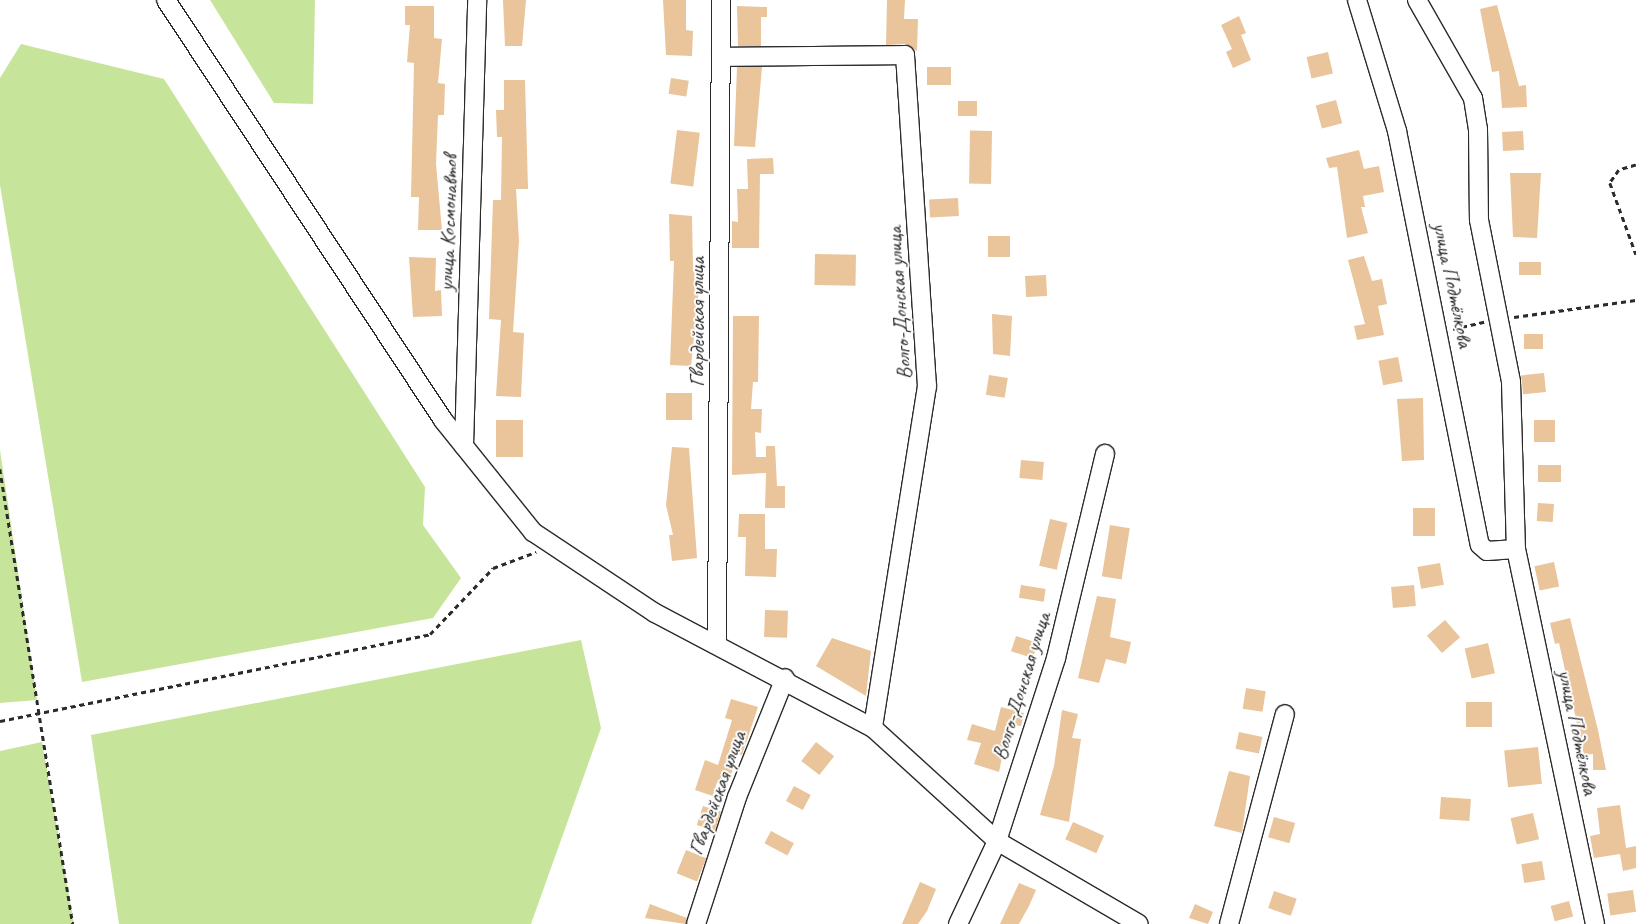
<!DOCTYPE html>
<html>
<head>
<meta charset="utf-8">
<style>
	body { margin:0 }
	#map { position:relative; width:1636px; height:924px; overflow:hidden; background:#fff; font-family:Caveat,sans-serif }
	div>[style] { position:absolute }
	.green>* { inset:0; background:#c7e49b }
	.building>* { inset:0; background:#eac49a; transform-origin:0 0 }
	.path>* { height:2.5px; margin-top:-1.25px; transform-origin:0; background:repeating-linear-gradient(90deg,#2b2b2b 0 5px,transparent 0 9px) }
	.roads { filter:drop-shadow(1px 0 #2b2b2b) drop-shadow(-1px 0 #2b2b2b) drop-shadow(0 1px #2b2b2b) drop-shadow(0 -1px #2b2b2b) }
	.minor>* { height:18px; margin:-9px; padding:0 9px; transform-origin:9px; border-radius:9px; background:#fff }
	span { translate:-50% -50%; white-space:nowrap; text-align:center; line-height:1.15; -webkit-text-stroke:4px #fff; paint-order:stroke }
	.street-label { font-size:21px; color:#2b2b2b }
</style>
</head>
<body>
<div id="map">
	<div class="green">
		<div style="clip-path:polygon(210px 0,315px 0,313px 104px,274px 103px)"></div>
		<div style="clip-path:polygon(21px 44px,164px 79px,425px 487px,423px 525px,461px 578px,433px 618px,82px 682px,0 185px,0 78px)"></div>
		<div style="clip-path:polygon(0 450px,37px 700px,0 703px)"></div>
		<div style="clip-path:polygon(581px 640px,601px 728px,531px 924px,119px 924px,91px 735px)"></div>
		<div style="clip-path:polygon(42px 742px,74px 924px,0 924px,0 751px)"></div>
	</div>
	<div class="building">
		<div style="clip-path:polygon(503px 0,526px 0,522px 46px,505px 46px)"></div>
		<div style="clip-path:polygon(663px 0,686px 0,686px 30px,693px 31px,692px 56px,666px 55px)"></div>
		<div style="clip-path:polygon(887px 0,905px 0,904px 19px,918px 19px,917px 51px,905px 44px,886px 45px)"></div>
		<div style="clip-path:polygon(1497px 5px,1519px 86px,1526px 85px,1527px 107px,1502px 108px,1499px 71px,1492px 72px,1480px 9px)"></div>
		<div style="clip-path:polygon(405px 6px,434px 6px,434px 38px,442px 39px,438px 83px,445px 84px,444px 115px,438px 115px,436px 164px,442px 230px,418px 230px,419px 197px,411px 197px,414px 63px,407px 62px,410px 25px,405px 25px)"></div>
		<div style="clip-path:polygon(737px 6px,767px 7px,767px 17px,761px 17px,761px 46px,738px 46px)"></div>
		<div style="clip-path:polygon(1239px 16px,1246px 33px,1241px 35px,1251px 60px,1233px 68px,1226px 52px,1232px 49px,1221px 25px)"></div>
		<div style="left:1328px;top:52px;width:22px;height:22px;rotate:77deg"></div>
		<div style="clip-path:polygon(737px 67px,762px 67px,755px 147px,734px 146px)"></div>
		<div style="left:927px;top:67px;width:24px;height:18px"></div>
		<div style="left:671px;top:78px;width:18px;height:16px;rotate:9deg"></div>
		<div style="clip-path:polygon(504px 80px,525px 80px,528px 189px,516px 189px,519px 241px,513px 332px,524px 333px,521px 397px,496px 396px,501px 320px,489px 319px,493px 200px,501px 200px,502px 137px,497px 137px,496px 110px,504px 110px)"></div>
		<div style="left:1336px;top:100px;width:24px;height:21px;rotate:75deg"></div>
		<div style="left:958px;top:101px;width:19px;height:15px"></div>
		<div style="left:677px;top:130px;width:23px;height:54px;rotate:7deg"></div>
		<div style="left:992px;top:131px;width:53px;height:22px;rotate:91deg"></div>
		<div style="left:1523px;top:131px;width:19px;height:21px;rotate:87deg"></div>
		<div style="clip-path:polygon(1359px 150px,1364px 169px,1379px 166px,1384px 192px,1363px 196px,1365px 207px,1361px 207px,1368px 233px,1347px 238px,1337px 167px,1329px 168px,1326px 158px)"></div>
		<div style="clip-path:polygon(773px 158px,774px 174px,760px 174px,759px 248px,732px 248px,732px 221px,738px 222px,737px 189px,748px 189px,747px 159px)"></div>
		<div style="clip-path:polygon(1510px 173px,1541px 173px,1537px 238px,1513px 237px)"></div>
		<div style="left:958px;top:198px;width:18px;height:29px;rotate:87deg"></div>
		<div style="clip-path:polygon(669px 214px,692px 216px,693px 267px,699px 288px,691px 366px,670px 365px,674px 261px,670px 261px)"></div>
		<div style="left:988px;top:236px;width:22px;height:21px"></div>
		<div style="left:815px;top:254px;width:41px;height:31px;rotate:1deg"></div>
		<div style="clip-path:polygon(1364px 256px,1372px 281px,1382px 279px,1387px 304px,1378px 306px,1384px 335px,1357px 340px,1354px 326px,1365px 324px,1348px 260px)"></div>
		<div style="clip-path:polygon(409px 257px,436px 258px,435px 291px,441px 290px,442px 316px,413px 317px)"></div>
		<div style="left:1519px;top:262px;width:22px;height:13px"></div>
		<div style="left:1046px;top:275px;width:21px;height:21px;rotate:87deg"></div>
		<div style="clip-path:polygon(992px 314px,1012px 316px,1010px 356px,993px 354px)"></div>
		<div style="clip-path:polygon(733px 316px,759px 316px,758px 382px,753px 382px,751px 409px,762px 409px,761px 433px,755px 432px,756px 457px,766px 457px,766px 446px,775px 446px,777px 486px,785px 486px,785px 508px,765px 508px,766px 473px,732px 475px)"></div>
		<div style="left:1524px;top:334px;width:19px;height:15px"></div>
		<div style="left:1398px;top:357px;width:25px;height:20px;rotate:79deg"></div>
		<div style="left:1544px;top:373px;width:19px;height:23px;rotate:84deg"></div>
		<div style="left:989px;top:375px;width:19px;height:20px;rotate:9deg"></div>
		<div style="left:666px;top:393px;width:26px;height:27px"></div>
		<div style="clip-path:polygon(1423px 398px,1424px 460px,1402px 461px,1397px 399px)"></div>
		<div style="left:496px;top:420px;width:27px;height:37px"></div>
		<div style="left:1534px;top:420px;width:21px;height:22px"></div>
		<div style="clip-path:polygon(672px 447px,689px 448px,697px 558px,672px 561px,669px 535px,673px 535px,666px 505px)"></div>
		<div style="left:1021px;top:460px;width:23px;height:18px;rotate:5deg"></div>
		<div style="left:1538px;top:465px;width:23px;height:17px"></div>
		<div style="left:1538px;top:503px;width:16px;height:18px;rotate:4deg"></div>
		<div style="left:1413px;top:508px;width:22px;height:28px"></div>
		<div style="clip-path:polygon(739px 514px,765px 514px,765px 549px,777px 549px,776px 577px,745px 576px,746px 537px,738px 537px)"></div>
		<div style="left:1050px;top:519px;width:18px;height:48px;rotate:13deg"></div>
		<div style="left:1110px;top:525px;width:20px;height:52px;rotate:9deg"></div>
		<div style="left:1554px;top:562px;width:25px;height:20px;rotate:78deg"></div>
		<div style="left:1440px;top:563px;width:22px;height:23px;rotate:80deg"></div>
		<div style="left:1021px;top:585px;width:25px;height:13px;rotate:9deg"></div>
		<div style="left:1414px;top:585px;width:21px;height:23px;rotate:85deg"></div>
		<div style="clip-path:polygon(1097px 596px,1116px 599px,1110px 637px,1131px 642px,1126px 664px,1106px 659px,1099px 683px,1078px 678px)"></div>
		<div style="left:765px;top:610px;width:23px;height:27px;rotate:2deg"></div>
		<div style="clip-path:polygon(1570px 618px,1598px 730px,1606px 770px,1593px 770px,1593px 754px,1584px 755px,1559px 643px,1555px 644px,1550px 623px)"></div>
		<div style="left:1445px;top:620px;width:23px;height:24px;rotate:49deg"></div>
		<div style="left:1016px;top:636px;width:23px;height:16px;rotate:18deg"></div>
		<div style="clip-path:polygon(832px 638px,871px 651px,866px 696px,816px 666px)"></div>
		<div style="left:1488px;top:643px;width:31px;height:24px;rotate:77deg"></div>
		<div style="left:1246px;top:688px;width:20px;height:21px;rotate:9deg"></div>
		<div style="clip-path:polygon(731px 699px,758px 707px,742px 755px,738px 754px,727px 786px,717px 782px,713px 796px,695px 790px,705px 760px,718px 765px,732px 720px,725px 718px)"></div>
		<div style="left:1466px;top:702px;width:26px;height:25px"></div>
		<div style="clip-path:polygon(1001px 707px,1024px 713px,1021px 726px,1009px 724px,999px 772px,974px 764px,981px 743px,967px 740px,972px 724px,995px 731px)"></div>
		<div style="clip-path:polygon(1062px 710px,1078px 714px,1072px 738px,1081px 739px,1069px 822px,1040px 815px,1054px 766px)"></div>
		<div style="left:1239px;top:732px;width:24px;height:17px;rotate:12deg"></div>
		<div style="left:816px;top:742px;width:23px;height:24px;rotate:38deg"></div>
		<div style="left:1538px;top:747px;width:37px;height:34px;rotate:84deg"></div>
		<div style="clip-path:polygon(1229px 771px,1250px 776px,1242px 833px,1214px 826px)"></div>
		<div style="left:794px;top:786px;width:19px;height:17px;rotate:28deg"></div>
		<div style="left:1441px;top:797px;width:30px;height:22px;rotate:4deg"></div>
		<div style="clip-path:polygon(1620px 805px,1626px 848px,1636px 846px,1636px 868px,1623px 871px,1620px 854px,1594px 858px,1590px 836px,1600px 834px,1597px 808px)"></div>
		<div style="left:703px;top:806px;width:19px;height:20px;rotate:18deg"></div>
		<div style="left:1533px;top:813px;width:27px;height:23px;rotate:77deg"></div>
		<div style="left:1274px;top:817px;width:22px;height:21px;rotate:16deg"></div>
		<div style="left:1073px;top:822px;width:34px;height:19px;rotate:24deg"></div>
		<div style="left:771px;top:831px;width:26px;height:14px;rotate:28deg"></div>
		<div style="left:686px;top:850px;width:22px;height:25px;rotate:22deg"></div>
		<div style="left:1542px;top:861px;width:19px;height:21px;rotate:81deg"></div>
		<div style="clip-path:polygon(920px 882px,936px 889px,927px 911px,918px 924px,902px 924px)"></div>
		<div style="clip-path:polygon(1019px 883px,1036px 890px,1029px 906px,1019px 924px,1000px 924px)"></div>
		<div style="left:1633px;top:890px;width:22px;height:26px;rotate:82deg"></div>
		<div style="left:1274px;top:891px;width:24px;height:18px;rotate:19deg"></div>
		<div style="left:1569px;top:901px;width:16px;height:19px;rotate:75deg"></div>
		<div style="clip-path:polygon(650px 904px,687px 918px,686px 924px,645px 918px)"></div>
		<div style="clip-path:polygon(1195px 904px,1213px 912px,1208px 924px,1189px 918px)"></div>
	</div>
	<div class="path">
		<div style="left:1636px;top:165px;width:18px;rotate:164deg"></div>
		<div style="left:1619px;top:170px;width:16px;rotate:125deg"></div>
		<div style="left:1610px;top:183px;width:76px;rotate:69.9deg"></div>
		<div style="left:1514px;top:317px;width:123px;rotate:-7.9deg"></div>
		<div style="left:1453px;top:329px;width:32px;rotate:-13deg"></div>
		<div style="left:0;top:469px;width:461px;rotate:80.9deg"></div>
		<div style="left:0;top:721px;width:439px;rotate:-11.4deg"></div>
		<div style="left:430px;top:634px;width:91px;rotate:-46.3deg"></div>
		<div style="left:493px;top:568px;width:46px;rotate:-20.4deg"></div>
	</div>
	<div class="roads">
		<div class="minor">
			<div style="left:166px;top:0;width:503px;rotate:56.59deg"></div>
			<div style="left:443px;top:420px;width:144px;rotate:51.2deg"></div>
			<div style="left:533px;top:532px;width:146px;rotate:33.6deg"></div>
			<div style="left:655px;top:613px;width:246px;rotate:27.8deg"></div>
			<div style="left:873px;top:728px;width:168px;rotate:42.3deg"></div>
			<div style="left:997px;top:841px;width:164px;rotate:30.3deg"></div>
			<div style="left:1357px;top:0;width:137px;rotate:73deg"></div>
			<div style="left:1397px;top:131px;width:422px;rotate:78.7deg"></div>
			<div style="left:1480px;top:545px;width:9px;rotate:41deg"></div>
			<div style="left:1487px;top:551px;width:29px;rotate:-4deg"></div>
			<div style="left:1417px;top:0;width:113px;rotate:60.3deg"></div>
			<div style="left:1473px;top:98px;width:31px;rotate:81deg"></div>
			<div style="left:1478px;top:129px;width:91px;rotate:89.4deg"></div>
			<div style="left:1479px;top:220px;width:165px;rotate:78.8deg"></div>
			<div style="left:1511px;top:382px;width:167px;rotate:88.3deg"></div>
			<div style="left:1516px;top:549px;width:383px;rotate:78.1deg"></div>
			<div style="left:721px;top:57px;width:184px;rotate:-0.6deg"></div>
			<div style="left:905px;top:55px;width:332px;rotate:86.2deg"></div>
			<div style="left:927px;top:386px;width:346px;rotate:99deg"></div>
			<div style="left:464px;top:446px;width:446px;rotate:-88.3deg"></div>
			<div style="left:717px;top:644px;width:644px;rotate:-89.64deg"></div>
			<div style="left:696px;top:924px;width:133px;rotate:-72.1deg"></div>
			<div style="left:737px;top:797px;width:128px;rotate:-68deg"></div>
			<div style="left:958px;top:924px;width:92px;rotate:-64.8deg"></div>
			<div style="left:997px;top:841px;width:192px;rotate:-72.1deg"></div>
			<div style="left:1056px;top:658px;width:210px;rotate:-76.5deg"></div>
			<div style="left:1229px;top:924px;width:217px;rotate:-75.1deg"></div>
		</div>
	</div>
	<div class="street-label">
		<span style="left:448px;top:223px;rotate:-88deg">улица Космонавтов</span>
		<span style="left:1453px;top:285px;rotate:78deg">улица Подтёлкова</span>
		<span style="left:899px;top:303px;rotate:-94deg">Волго-Донская улица</span>
		<span style="left:697px;top:322px;rotate:-90deg">Гвардейская улица</span>
		<span style="left:1021px;top:686px;rotate:-73deg">Волго-Донская улица</span>
		<span style="left:1578px;top:732px;rotate:78deg">улица Подтёлкова</span>
		<span style="left:717px;top:793px;rotate:-70deg">Гвардейская улица</span>
	</div>
</div>
</body>
</html>
